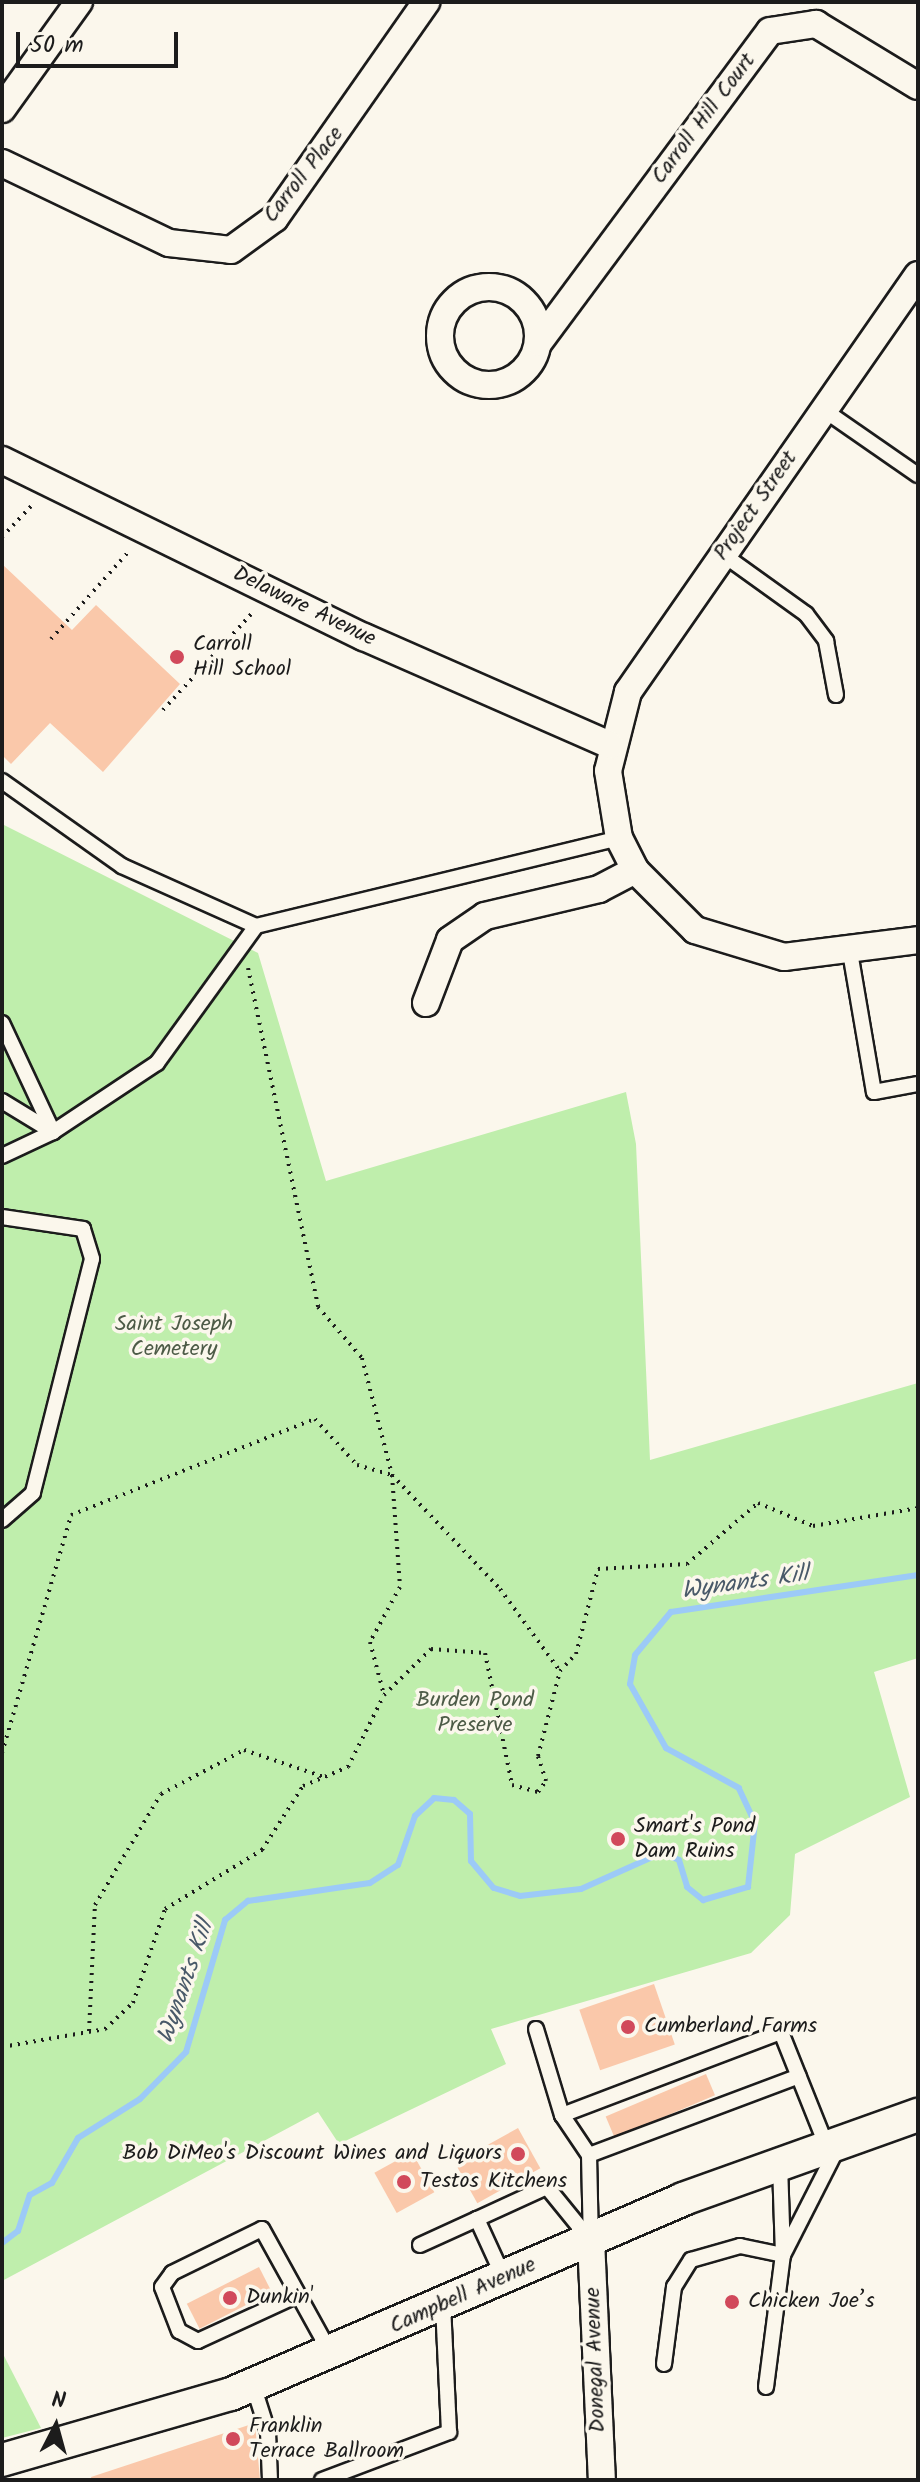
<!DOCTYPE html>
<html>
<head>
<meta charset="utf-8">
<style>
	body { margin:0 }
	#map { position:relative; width:920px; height:2482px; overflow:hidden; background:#fbf7ec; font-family:Kalam,sans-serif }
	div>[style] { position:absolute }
	.green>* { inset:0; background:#bfeeac }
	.stream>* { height:6px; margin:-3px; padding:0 3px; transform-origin:3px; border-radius:3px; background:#9ccaf7 }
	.building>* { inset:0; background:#fac8aa; transform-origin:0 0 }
	.path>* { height:4px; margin-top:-2px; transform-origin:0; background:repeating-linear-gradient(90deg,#1c1c1c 0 2px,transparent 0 8px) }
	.roads { filter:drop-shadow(2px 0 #1c1c1c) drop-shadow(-2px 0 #1c1c1c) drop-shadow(0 2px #1c1c1c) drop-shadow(0 -2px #1c1c1c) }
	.service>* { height:14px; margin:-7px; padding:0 7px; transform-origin:7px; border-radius:7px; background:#fbf7ec }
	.minor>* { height:26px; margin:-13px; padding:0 13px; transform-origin:13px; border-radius:13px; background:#fbf7ec }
	.minor>.ring { margin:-13px; padding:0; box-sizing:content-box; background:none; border:26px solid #fbf7ec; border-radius:50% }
	.tertiary>* { height:32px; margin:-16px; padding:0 16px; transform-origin:16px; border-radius:16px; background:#fbf7ec }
	.dots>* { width:22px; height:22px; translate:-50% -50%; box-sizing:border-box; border:4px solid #fbf7ec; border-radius:50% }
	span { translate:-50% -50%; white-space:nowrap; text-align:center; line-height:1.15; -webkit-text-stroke:7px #fbf7ec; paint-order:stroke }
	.street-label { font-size:22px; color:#1c1c1c }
	.poi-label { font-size:22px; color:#1c1c1c }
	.left { translate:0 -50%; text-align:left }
	.right { translate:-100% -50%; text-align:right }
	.park-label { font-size:22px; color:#4d5b47 }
	.water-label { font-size:24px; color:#495969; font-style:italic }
	.frame { position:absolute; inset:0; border:4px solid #1c1c1c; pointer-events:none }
	.north { position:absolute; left:16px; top:2386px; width:80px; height:80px; -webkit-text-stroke:6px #fbf7ec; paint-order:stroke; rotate:6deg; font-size:22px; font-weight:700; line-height:32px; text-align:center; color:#1c1c1c }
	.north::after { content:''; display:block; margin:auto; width:28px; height:36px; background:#1c1c1c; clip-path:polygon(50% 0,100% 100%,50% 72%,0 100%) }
	.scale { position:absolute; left:16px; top:32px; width:162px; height:36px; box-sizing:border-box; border:4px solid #1c1c1c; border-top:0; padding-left:10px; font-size:24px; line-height:28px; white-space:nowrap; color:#1c1c1c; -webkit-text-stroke:6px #fbf7ec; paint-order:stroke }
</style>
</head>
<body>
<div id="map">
	<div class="green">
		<div style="clip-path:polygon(2px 824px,258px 953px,326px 1181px,626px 1092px,636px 1144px,650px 1460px,918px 1383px,918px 1658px,874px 1672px,910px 1797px,795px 1854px,790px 1915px,751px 1953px,491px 2029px,506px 2064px,339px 2144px,318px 2112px,2px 2281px)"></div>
		<div style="clip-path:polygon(2px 2352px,41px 2428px,2px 2438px)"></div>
	</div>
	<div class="stream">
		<div style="left:2px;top:2243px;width:20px;rotate:-37deg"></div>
		<div style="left:18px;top:2231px;width:38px;rotate:-72deg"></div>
		<div style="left:30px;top:2195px;width:25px;rotate:-29deg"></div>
		<div style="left:52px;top:2183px;width:52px;rotate:-60deg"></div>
		<div style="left:78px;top:2138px;width:73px;rotate:-32.2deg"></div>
		<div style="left:140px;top:2099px;width:66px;rotate:-45.6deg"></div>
		<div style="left:186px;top:2052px;width:138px;rotate:-73.5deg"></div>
		<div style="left:225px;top:1920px;width:30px;rotate:-40deg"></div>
		<div style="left:248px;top:1901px;width:123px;rotate:-8.4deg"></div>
		<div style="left:370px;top:1883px;width:33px;rotate:-33deg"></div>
		<div style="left:398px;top:1865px;width:52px;rotate:-70.9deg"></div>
		<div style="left:415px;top:1816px;width:26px;rotate:-43deg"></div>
		<div style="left:434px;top:1798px;width:20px;rotate:6deg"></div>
		<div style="left:454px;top:1800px;width:21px;rotate:41deg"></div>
		<div style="left:470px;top:1814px;width:47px;rotate:88.8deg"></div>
		<div style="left:471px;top:1861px;width:35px;rotate:50deg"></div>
		<div style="left:494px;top:1888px;width:27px;rotate:17deg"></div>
		<div style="left:520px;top:1896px;width:61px;rotate:-6.5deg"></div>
		<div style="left:581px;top:1889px;width:88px;rotate:-24.2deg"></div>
		<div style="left:661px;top:1853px;width:19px;rotate:21deg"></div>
		<div style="left:679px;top:1860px;width:28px;rotate:73deg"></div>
		<div style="left:687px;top:1887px;width:21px;rotate:39deg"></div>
		<div style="left:703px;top:1900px;width:47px;rotate:-16.1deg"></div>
		<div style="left:748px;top:1887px;width:64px;rotate:-83.8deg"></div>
		<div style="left:755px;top:1823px;width:38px;rotate:-115deg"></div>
		<div style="left:739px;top:1788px;width:83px;rotate:-151.3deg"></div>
		<div style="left:666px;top:1748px;width:73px;rotate:-119.4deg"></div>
		<div style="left:630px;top:1684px;width:29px;rotate:-80deg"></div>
		<div style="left:635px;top:1655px;width:56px;rotate:-50.1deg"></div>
		<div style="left:671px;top:1612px;width:250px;rotate:-8.5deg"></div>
	</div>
	<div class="building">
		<div style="clip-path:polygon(2px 564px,72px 630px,96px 605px,180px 684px,103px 772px,50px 723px,11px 764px,2px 755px)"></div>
		<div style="left:654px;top:1984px;width:64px;height:79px;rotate:71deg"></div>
		<div style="left:706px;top:2074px;width:23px;height:109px;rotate:67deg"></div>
		<div style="left:518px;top:2128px;width:46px;height:72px;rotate:61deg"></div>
		<div style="left:412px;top:2152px;width:46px;height:43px;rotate:61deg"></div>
		<div style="left:259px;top:2267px;width:28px;height:81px;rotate:63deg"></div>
		<div style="clip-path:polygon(255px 2423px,260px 2480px,92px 2480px,91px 2477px)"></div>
	</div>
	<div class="path">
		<div style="left:2px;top:537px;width:47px;rotate:-46.7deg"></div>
		<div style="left:51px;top:639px;width:118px;rotate:-48.4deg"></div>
		<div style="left:163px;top:710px;width:134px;rotate:-47.4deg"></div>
		<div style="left:248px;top:968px;width:346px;rotate:78.3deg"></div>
		<div style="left:318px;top:1307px;width:67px;rotate:49.2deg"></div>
		<div style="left:362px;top:1358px;width:121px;rotate:75.6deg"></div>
		<div style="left:392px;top:1475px;width:157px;rotate:46.5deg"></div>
		<div style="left:500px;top:1589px;width:102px;rotate:53.8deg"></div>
		<div style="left:2px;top:1753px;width:248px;rotate:-73.8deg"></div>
		<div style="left:71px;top:1515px;width:262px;rotate:-21.5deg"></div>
		<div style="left:315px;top:1419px;width:62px;rotate:47.6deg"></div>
		<div style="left:357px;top:1465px;width:36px;rotate:16deg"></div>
		<div style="left:392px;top:1475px;width:112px;rotate:85.9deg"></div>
		<div style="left:400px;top:1587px;width:63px;rotate:118.6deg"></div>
		<div style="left:370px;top:1642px;width:55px;rotate:75.2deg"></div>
		<div style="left:89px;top:2031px;width:126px;rotate:-87.3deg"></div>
		<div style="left:95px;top:1905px;width:129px;rotate:-59.3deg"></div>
		<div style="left:161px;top:1794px;width:94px;rotate:-27.9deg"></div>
		<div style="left:244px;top:1750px;width:84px;rotate:18.6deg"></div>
		<div style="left:2px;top:2047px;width:105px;rotate:-9.9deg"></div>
		<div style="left:105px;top:2029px;width:38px;rotate:-43deg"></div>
		<div style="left:133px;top:2003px;width:99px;rotate:-71.2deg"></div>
		<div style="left:165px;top:1909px;width:114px;rotate:-31.3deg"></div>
		<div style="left:262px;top:1850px;width:76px;rotate:-57.4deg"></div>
		<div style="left:303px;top:1786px;width:49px;rotate:-22.9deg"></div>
		<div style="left:348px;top:1767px;width:80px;rotate:-63.4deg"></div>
		<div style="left:384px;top:1695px;width:66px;rotate:-44.4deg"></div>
		<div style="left:431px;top:1649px;width:54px;rotate:4.2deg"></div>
		<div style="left:485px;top:1653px;width:135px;rotate:78.4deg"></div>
		<div style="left:512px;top:1785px;width:27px;rotate:15deg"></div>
		<div style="left:538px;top:1792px;width:14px;rotate:-54deg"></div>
		<div style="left:546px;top:1781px;width:26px;rotate:-108deg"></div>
		<div style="left:538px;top:1756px;width:88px;rotate:-75.5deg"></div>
		<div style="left:560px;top:1671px;width:23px;rotate:-47deg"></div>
		<div style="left:576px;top:1654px;width:88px;rotate:-75.5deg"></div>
		<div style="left:598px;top:1569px;width:89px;rotate:-3.2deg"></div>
		<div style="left:687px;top:1564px;width:94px;rotate:-40.7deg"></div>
		<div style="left:758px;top:1503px;width:60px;rotate:22.7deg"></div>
		<div style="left:813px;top:1526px;width:107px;rotate:-9.7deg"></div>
	</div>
	<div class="roads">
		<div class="service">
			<div style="left:824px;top:410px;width:114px;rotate:34.7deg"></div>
			<div style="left:721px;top:553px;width:105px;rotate:35.7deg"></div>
			<div style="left:806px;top:614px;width:34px;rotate:53deg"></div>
			<div style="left:826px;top:641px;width:55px;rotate:79.5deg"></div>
			<div style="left:2px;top:781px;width:147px;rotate:35.3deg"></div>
			<div style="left:122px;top:866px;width:147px;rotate:24.1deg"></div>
			<div style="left:256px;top:926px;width:374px;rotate:-13.6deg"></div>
			<div style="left:850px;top:952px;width:142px;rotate:80.3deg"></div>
			<div style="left:874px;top:1092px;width:45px;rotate:-10.3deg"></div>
			<div style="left:2px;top:1023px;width:120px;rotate:64.9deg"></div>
			<div style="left:2px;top:1101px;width:60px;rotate:31.3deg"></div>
			<div style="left:2px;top:1156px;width:56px;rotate:-25.2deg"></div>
			<div style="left:53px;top:1132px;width:125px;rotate:-33.6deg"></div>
			<div style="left:157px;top:1063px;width:169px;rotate:-54.1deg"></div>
			<div style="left:2px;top:1217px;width:82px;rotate:8.4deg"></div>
			<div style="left:83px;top:1229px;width:31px;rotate:73deg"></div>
			<div style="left:92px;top:1259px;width:241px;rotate:104.2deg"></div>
			<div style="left:33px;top:1493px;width:41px;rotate:138.9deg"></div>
			<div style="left:536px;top:2029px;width:90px;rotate:73.2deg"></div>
			<div style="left:562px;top:2115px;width:48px;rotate:56deg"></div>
			<div style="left:589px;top:2155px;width:85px;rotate:88.7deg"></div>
			<div style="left:562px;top:2115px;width:234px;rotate:-20.8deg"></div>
			<div style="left:781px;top:2032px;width:124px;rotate:68.2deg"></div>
			<div style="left:589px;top:2155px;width:224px;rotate:-20.6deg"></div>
			<div style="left:420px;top:2245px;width:63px;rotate:-24.5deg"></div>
			<div style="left:783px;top:2255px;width:123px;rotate:-63deg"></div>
			<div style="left:504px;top:2278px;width:65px;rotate:-114.6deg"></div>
			<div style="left:477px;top:2219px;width:77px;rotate:-24.6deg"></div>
			<div style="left:547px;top:2187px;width:68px;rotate:50.9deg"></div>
			<div style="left:298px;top:2295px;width:110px;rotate:155.3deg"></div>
			<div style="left:198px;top:2341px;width:21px;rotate:-152deg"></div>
			<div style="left:179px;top:2331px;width:47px;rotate:-111.1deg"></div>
			<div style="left:162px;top:2287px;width:17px;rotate:-54deg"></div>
			<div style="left:172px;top:2273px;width:100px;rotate:-26.1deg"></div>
			<div style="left:262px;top:2229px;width:141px;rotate:61.1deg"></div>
			<div style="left:664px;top:2364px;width:78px;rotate:-82.6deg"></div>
			<div style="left:674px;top:2287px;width:32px;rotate:-58deg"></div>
			<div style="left:691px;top:2260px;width:51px;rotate:-15.9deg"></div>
			<div style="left:740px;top:2246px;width:44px;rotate:11.8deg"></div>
			<div style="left:253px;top:2385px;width:49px;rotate:72.3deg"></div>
			<div style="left:268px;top:2432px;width:48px;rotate:87.6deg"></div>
			<div style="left:766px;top:2387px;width:133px;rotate:-82.7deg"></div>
			<div style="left:783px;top:2255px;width:91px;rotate:-91.9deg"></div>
			<div style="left:322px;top:2480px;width:136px;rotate:-20.7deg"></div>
			<div style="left:449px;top:2432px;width:127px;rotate:-92.7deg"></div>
		</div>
		<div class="minor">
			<div style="left:2px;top:109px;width:132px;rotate:-54.3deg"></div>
			<div style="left:2px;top:163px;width:185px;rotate:25.6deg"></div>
			<div style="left:169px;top:243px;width:62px;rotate:6.4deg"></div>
			<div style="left:231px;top:250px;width:54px;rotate:-36deg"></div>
			<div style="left:275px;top:218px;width:264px;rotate:-55deg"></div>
			<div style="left:918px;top:275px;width:508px;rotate:124.82deg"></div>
			<div style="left:628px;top:692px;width:81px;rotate:104.2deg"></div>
			<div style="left:608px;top:771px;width:68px;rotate:80.7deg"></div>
			<div style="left:619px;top:838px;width:36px;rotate:63deg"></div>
			<div style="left:635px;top:870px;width:85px;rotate:45deg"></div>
			<div style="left:695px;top:930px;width:93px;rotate:16.9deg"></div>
			<div style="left:784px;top:957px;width:135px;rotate:-7.2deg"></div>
			<div class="ring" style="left:440px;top:287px;width:72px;height:72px"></div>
			<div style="left:539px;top:342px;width:387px;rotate:-53.4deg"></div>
			<div style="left:770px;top:31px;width:47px;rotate:-8.7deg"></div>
			<div style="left:816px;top:24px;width:119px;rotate:31.3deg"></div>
			<div style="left:2px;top:460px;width:403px;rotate:26.1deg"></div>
			<div style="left:364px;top:637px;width:269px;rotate:23.7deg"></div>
			<div style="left:426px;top:1003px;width:67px;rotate:-69.1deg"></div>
			<div style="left:450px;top:940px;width:42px;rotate:-34.4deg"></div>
			<div style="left:485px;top:916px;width:117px;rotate:-13.3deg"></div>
			<div style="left:599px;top:889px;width:41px;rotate:-27.8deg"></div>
			<div style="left:591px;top:2240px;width:240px;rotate:87.4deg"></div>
		</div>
		<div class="tertiary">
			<div style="left:2px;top:2460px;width:238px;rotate:-16.1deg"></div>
			<div style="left:231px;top:2394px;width:492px;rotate:-23.3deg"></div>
			<div style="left:683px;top:2199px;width:250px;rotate:-19.7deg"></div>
		</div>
	</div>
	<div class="dots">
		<div style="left:177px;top:657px;background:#d1495b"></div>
		<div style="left:618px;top:1839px;background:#d1495b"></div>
		<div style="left:628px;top:2027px;background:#d1495b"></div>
		<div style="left:518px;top:2154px;background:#d1495b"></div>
		<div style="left:404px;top:2182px;background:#d1495b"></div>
		<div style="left:230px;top:2298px;background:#d1495b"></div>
		<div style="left:732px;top:2302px;background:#d1495b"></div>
		<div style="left:233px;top:2439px;background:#d1495b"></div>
	</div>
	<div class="street-label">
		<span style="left:704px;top:119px;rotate:-53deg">Carroll Hill Court</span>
		<span style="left:304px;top:175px;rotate:-52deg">Carroll Place</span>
		<span style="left:756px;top:506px;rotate:-55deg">Project Street</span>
		<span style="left:304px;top:607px;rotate:26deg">Delaware Avenue</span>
		<span style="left:463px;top:2296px;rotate:-24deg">Campbell Avenue</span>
		<span style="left:596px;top:2360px;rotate:-92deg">Donegal Avenue</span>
	</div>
	<div class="poi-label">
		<span class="left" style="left:193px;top:657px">Carroll<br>Hill School</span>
		<span class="left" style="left:634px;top:1839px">Smart's Pond<br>Dam Ruins</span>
		<span class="left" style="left:644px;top:2027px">Cumberland Farms</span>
		<span class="right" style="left:502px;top:2154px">Bob DiMeo's Discount Wines and Liquors</span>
		<span class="left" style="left:420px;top:2182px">Testos Kitchens</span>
		<span class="left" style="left:246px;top:2298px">Dunkin'</span>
		<span class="left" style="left:748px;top:2302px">Chicken Joe’s</span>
		<span class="left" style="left:249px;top:2439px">Franklin<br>Terrace Ballroom</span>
	</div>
	<div class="park-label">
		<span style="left:174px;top:1337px">Saint Joseph<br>Cemetery</span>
		<span style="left:475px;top:1713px">Burden Pond<br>Preserve</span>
	</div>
	<div class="water-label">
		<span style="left:745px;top:1583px;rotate:-8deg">Wynants Kill</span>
		<span style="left:186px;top:1982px;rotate:-71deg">Wynants Kill</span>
	</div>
	<div class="frame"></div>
	<div class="north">N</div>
	<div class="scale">50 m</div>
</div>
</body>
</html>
